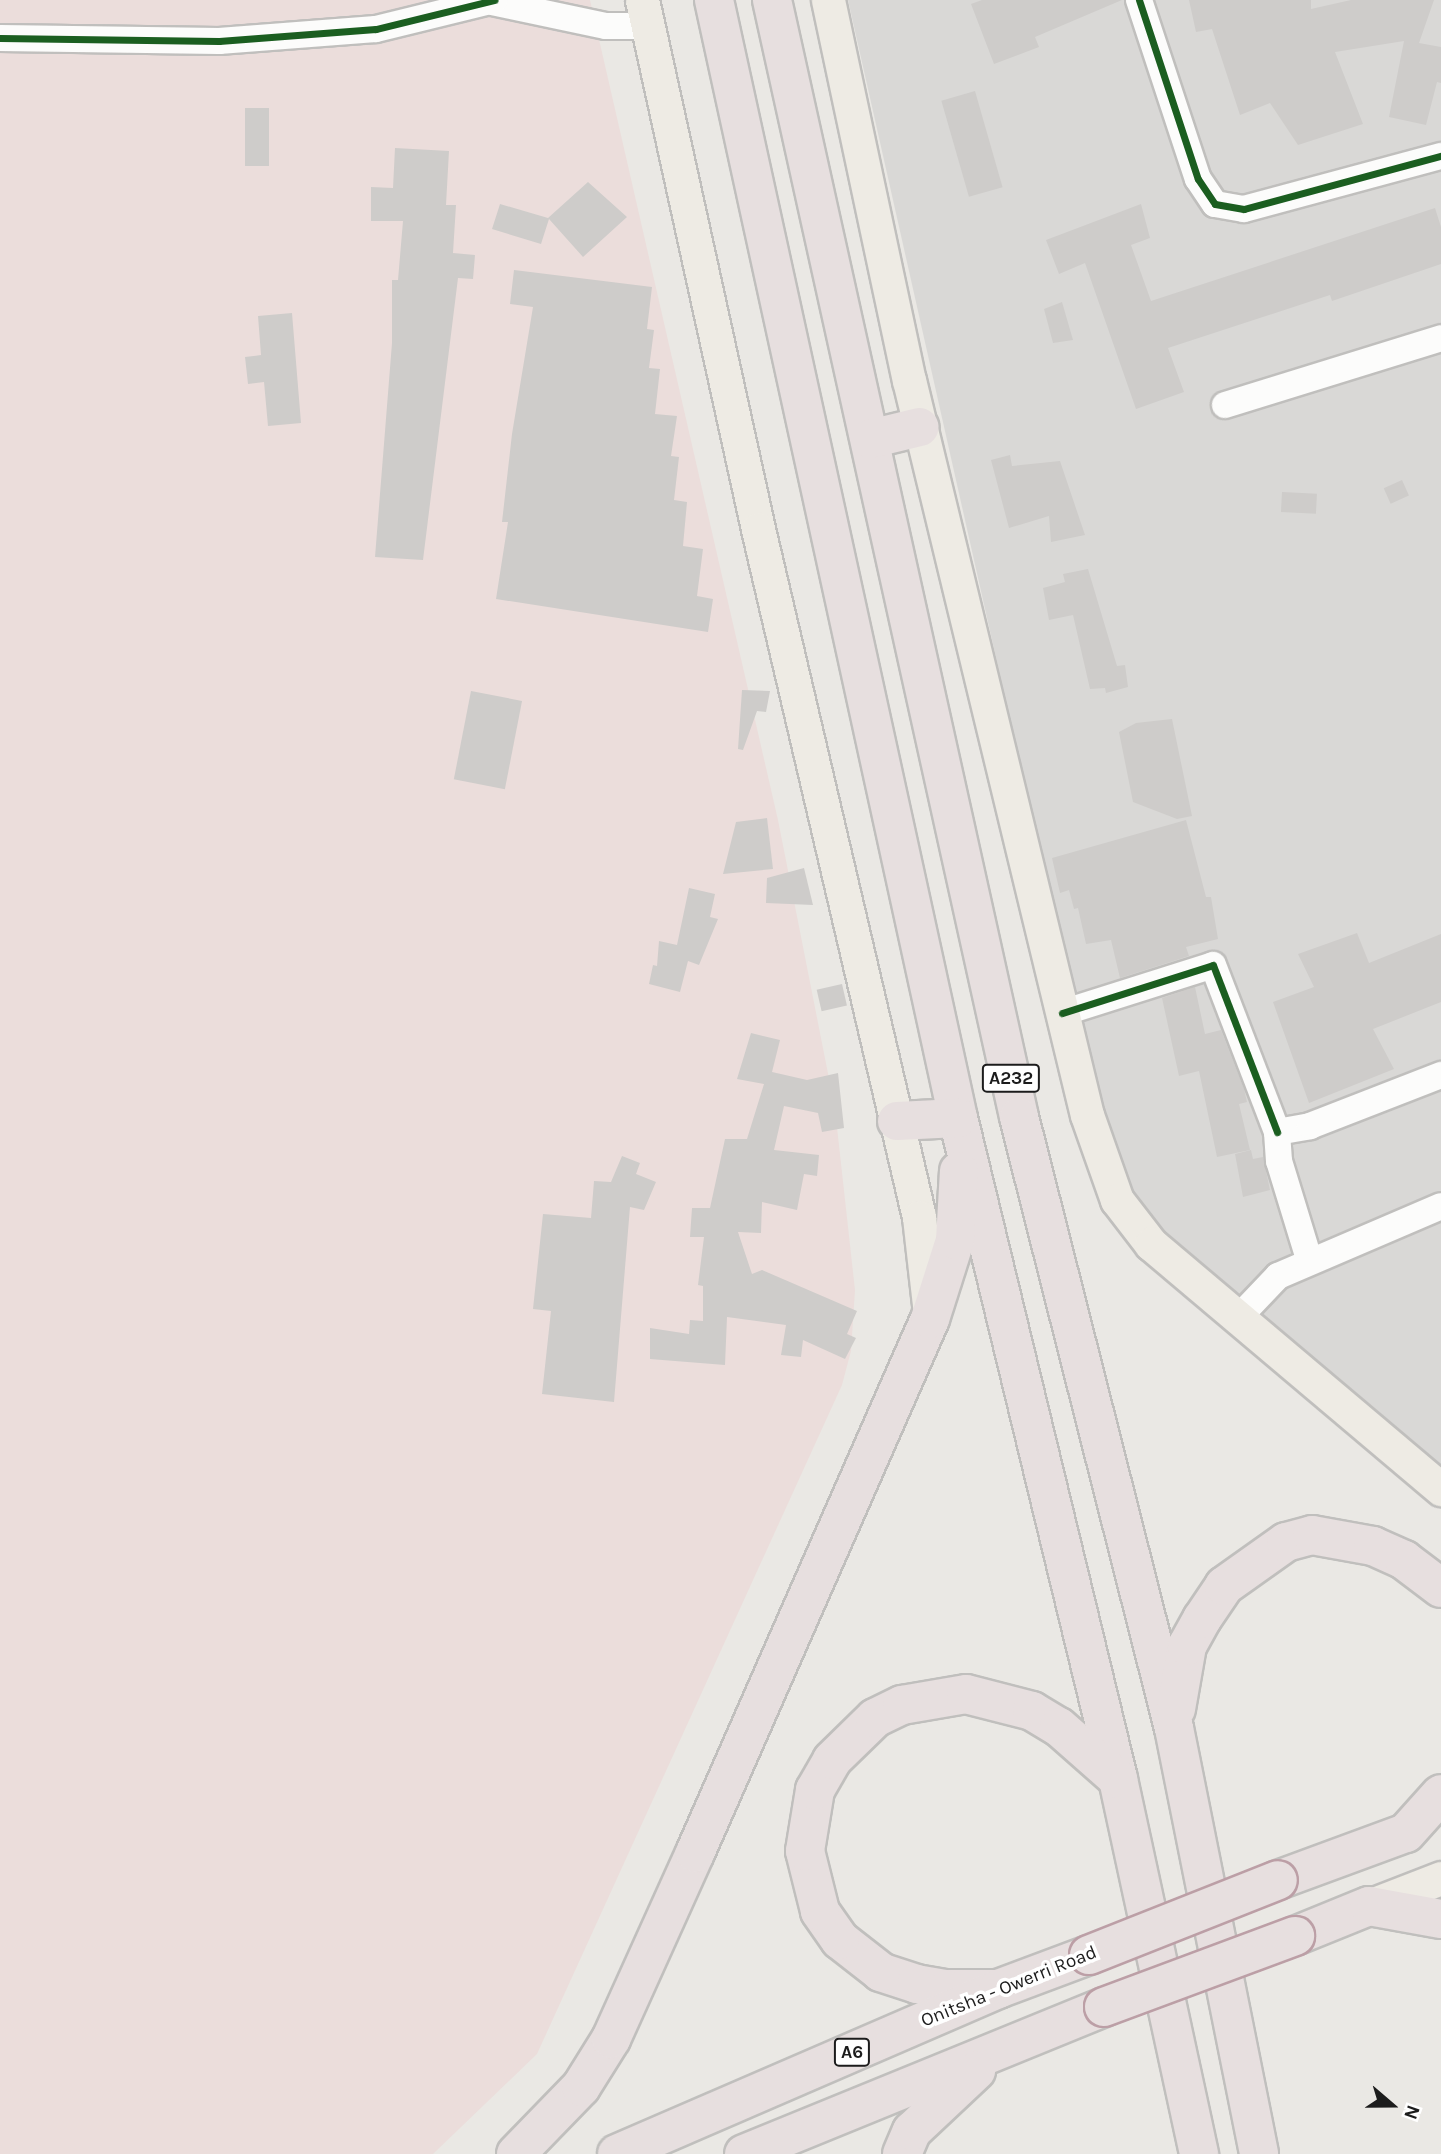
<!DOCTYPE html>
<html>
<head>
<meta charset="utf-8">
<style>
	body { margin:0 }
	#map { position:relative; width:1441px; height:2154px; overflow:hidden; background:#eae8e4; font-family:Karla,sans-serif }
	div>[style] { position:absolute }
	.residential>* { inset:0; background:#d9d8d6 }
	.commercial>* { inset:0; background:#ebdddb }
	.building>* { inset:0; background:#ceccca; transform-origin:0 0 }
	.roads { filter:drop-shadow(2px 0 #c0bfbd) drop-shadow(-2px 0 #c0bfbd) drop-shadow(0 2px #c0bfbd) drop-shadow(0 -2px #c0bfbd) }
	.minor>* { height:26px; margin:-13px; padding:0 13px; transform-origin:13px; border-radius:13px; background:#fcfcfb }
	.major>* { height:33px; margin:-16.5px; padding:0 16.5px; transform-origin:16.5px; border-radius:16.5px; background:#eeebe4 }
	.highway>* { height:38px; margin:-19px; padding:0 19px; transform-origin:19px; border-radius:19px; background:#e7dfdf }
	.bridges { filter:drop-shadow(2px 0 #bc9fa6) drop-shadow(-2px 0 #bc9fa6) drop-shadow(0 2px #bc9fa6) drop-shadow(0 -2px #bc9fa6) }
	.highway-bridge>* { height:38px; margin:-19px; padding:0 19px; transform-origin:19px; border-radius:19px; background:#e7dfdf }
	.cycleway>* { height:7px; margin:-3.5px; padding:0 3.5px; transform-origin:3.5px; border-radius:3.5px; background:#1b5e20 }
	span { translate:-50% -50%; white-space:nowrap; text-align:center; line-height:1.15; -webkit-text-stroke:7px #fff; paint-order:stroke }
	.shield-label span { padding:2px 5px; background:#fff; border:2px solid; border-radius:5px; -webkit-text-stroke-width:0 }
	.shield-label { font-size:18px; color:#1c1c1c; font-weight:700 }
	.street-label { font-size:19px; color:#1c1c1c }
	.north { position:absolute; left:1357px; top:2070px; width:70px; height:70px; -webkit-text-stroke:5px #fff; paint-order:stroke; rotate:110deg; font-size:19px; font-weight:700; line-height:28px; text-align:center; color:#1c1c1c }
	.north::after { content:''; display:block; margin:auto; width:24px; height:32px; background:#1c1c1c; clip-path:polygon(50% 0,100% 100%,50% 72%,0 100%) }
</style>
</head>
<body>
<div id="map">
	<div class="residential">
		<div style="clip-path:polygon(848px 0,1441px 0,1441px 1470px,1164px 1238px,1133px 1202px,1116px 1162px,1082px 1040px)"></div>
	</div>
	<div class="commercial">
		<div style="clip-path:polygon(0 0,590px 0,778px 820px,835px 1109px,855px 1290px,851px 1351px,842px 1385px,537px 2054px,433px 2154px,0 2154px)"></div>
	</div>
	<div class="building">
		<div style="clip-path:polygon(982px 0,1122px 0,1035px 37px,1039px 47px,994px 64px,971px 4px)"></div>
		<div style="clip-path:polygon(1189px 0,1311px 0,1311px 9px,1351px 0,1434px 0,1419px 43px,1441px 47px,1441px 83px,1437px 82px,1426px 125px,1389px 117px,1404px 41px,1335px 52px,1363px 124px,1298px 145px,1270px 103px,1240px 115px,1212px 29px,1196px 32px)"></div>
		<div style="left:975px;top:91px;width:100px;height:35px;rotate:74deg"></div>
		<div style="left:245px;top:108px;width:24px;height:58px"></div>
		<div style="clip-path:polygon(395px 148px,449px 151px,446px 205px,456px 205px,453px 253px,475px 255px,473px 279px,458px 278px,423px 560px,375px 557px,392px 343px,392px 280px,398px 280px,403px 221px,371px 221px,371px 187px,393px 188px)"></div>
		<div style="clip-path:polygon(588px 182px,627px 217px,583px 257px,549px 219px,541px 244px,492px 229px,500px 204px,548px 218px)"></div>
		<div style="clip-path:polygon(1141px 204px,1150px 238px,1131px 245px,1151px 301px,1435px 208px,1441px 227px,1441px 264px,1332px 301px,1330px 295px,1168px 348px,1184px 392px,1136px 409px,1085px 263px,1059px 274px,1046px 240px)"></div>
		<div style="clip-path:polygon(514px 270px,652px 287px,647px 329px,654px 330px,649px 368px,660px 369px,655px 414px,677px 416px,671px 456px,679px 457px,674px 500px,687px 502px,683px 546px,703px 549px,697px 596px,713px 599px,708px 632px,496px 599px,508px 522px,502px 522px,512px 434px,533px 307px,510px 304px)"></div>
		<div style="clip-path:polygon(1062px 302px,1073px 340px,1053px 343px,1044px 309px)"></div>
		<div style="clip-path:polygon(292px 313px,301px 423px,268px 426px,264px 382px,248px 384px,245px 357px,261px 355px,258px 316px)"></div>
		<div style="clip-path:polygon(1010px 455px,1012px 466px,1060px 461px,1085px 535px,1051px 542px,1049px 516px,1009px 528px,991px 460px)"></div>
		<div style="left:1402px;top:480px;width:17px;height:20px;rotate:66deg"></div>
		<div style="left:1282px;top:492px;width:35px;height:20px;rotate:3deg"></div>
		<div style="clip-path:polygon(1088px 569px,1117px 666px,1125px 665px,1128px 687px,1106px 693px,1105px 688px,1090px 689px,1073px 615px,1049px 620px,1043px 588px,1065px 582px,1063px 574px)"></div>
		<div style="clip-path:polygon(742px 690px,770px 691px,766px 712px,757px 711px,743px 750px,738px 749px)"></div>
		<div style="left:471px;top:691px;width:52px;height:90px;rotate:11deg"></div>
		<div style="clip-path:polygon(1172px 719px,1192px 816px,1177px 819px,1133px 802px,1119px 732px,1136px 723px)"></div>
		<div style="clip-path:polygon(767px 818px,773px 869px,723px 874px,736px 822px)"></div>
		<div style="clip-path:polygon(1186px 820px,1206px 897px,1211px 897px,1218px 939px,1186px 947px,1189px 956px,1120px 978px,1111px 940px,1086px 944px,1078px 908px,1074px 909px,1069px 890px,1060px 893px,1052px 858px)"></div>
		<div style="clip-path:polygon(804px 868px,813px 905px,766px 903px,767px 878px)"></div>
		<div style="clip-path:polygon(689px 888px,715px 894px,710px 917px,718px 919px,699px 965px,688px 961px,680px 992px,649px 984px,653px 965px,657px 966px,659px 941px,677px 945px)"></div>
		<div style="clip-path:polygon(1357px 933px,1369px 963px,1441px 934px,1441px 1002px,1373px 1029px,1394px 1069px,1309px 1103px,1273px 1002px,1314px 987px,1298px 954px)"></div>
		<div style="left:842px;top:984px;width:22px;height:26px;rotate:77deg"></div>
		<div style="clip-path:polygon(1195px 987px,1205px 1034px,1221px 1030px,1244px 1089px,1247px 1102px,1239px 1104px,1250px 1150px,1217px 1157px,1199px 1071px,1179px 1076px,1162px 998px)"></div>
		<div style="clip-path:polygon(751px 1033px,780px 1040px,772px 1072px,807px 1080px,838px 1073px,844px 1128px,822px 1132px,818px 1113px,784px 1106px,774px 1150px,819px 1155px,817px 1176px,804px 1174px,797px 1210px,762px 1202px,761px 1233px,738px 1232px,752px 1274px,762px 1270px,857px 1311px,847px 1334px,856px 1338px,845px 1359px,803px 1340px,801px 1357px,781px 1355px,786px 1325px,727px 1317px,725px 1365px,650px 1359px,650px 1328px,689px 1334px,690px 1320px,703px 1321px,703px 1286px,698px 1285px,704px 1237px,690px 1237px,692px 1208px,710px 1208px,725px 1139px,747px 1139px,764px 1084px,737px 1079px)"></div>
		<div style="clip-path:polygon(1251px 1150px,1253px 1159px,1263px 1157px,1270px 1190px,1243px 1197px,1235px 1154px)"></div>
		<div style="clip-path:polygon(622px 1156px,640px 1163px,636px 1174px,656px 1182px,644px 1210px,630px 1207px,614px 1402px,542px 1394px,551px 1311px,533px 1309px,543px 1214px,591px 1218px,594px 1181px,611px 1182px)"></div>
	</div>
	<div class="roads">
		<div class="minor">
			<div style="left:1139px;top:0;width:188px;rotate:71.8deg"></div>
			<div style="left:1198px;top:179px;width:30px;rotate:56deg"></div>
			<div style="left:1215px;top:204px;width:29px;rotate:10deg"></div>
			<div style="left:1244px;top:209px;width:204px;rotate:-15.1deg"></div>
			<div style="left:492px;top:2px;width:116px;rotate:11.9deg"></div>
			<div style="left:606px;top:26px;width:42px"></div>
			<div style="left:0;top:38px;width:219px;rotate:0.8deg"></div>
			<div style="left:219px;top:41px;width:157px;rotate:-4.4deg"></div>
			<div style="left:376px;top:29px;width:122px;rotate:-13.8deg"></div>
			<div style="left:1225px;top:405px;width:226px;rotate:-17.2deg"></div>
			<div style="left:1062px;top:1013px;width:158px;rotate:-17.6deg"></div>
			<div style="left:1213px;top:965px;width:179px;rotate:69deg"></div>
			<div style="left:1309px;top:1259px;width:102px;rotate:-107deg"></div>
			<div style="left:1279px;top:1161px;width:29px;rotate:-94deg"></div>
			<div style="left:1277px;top:1132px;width:34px;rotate:-10deg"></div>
			<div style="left:1310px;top:1126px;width:141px;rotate:-21.3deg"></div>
			<div style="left:1238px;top:1318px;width:58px;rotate:-46.4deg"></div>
			<div style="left:1278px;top:1276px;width:177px;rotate:-23.2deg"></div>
		</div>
		<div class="major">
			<div style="left:642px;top:0;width:542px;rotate:77.63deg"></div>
			<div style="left:758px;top:529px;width:707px;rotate:76.83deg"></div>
			<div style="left:919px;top:1217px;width:97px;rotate:83.5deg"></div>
			<div style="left:828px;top:0;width:389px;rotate:78deg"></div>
			<div style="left:909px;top:380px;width:756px;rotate:76.39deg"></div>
			<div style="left:1087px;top:1115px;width:90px;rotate:70.6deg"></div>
			<div style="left:1117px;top:1200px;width:56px;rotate:52.3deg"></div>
			<div style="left:1151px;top:1244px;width:380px;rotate:40.2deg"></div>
			<div style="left:1369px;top:1906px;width:77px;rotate:-21.3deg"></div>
		</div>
		<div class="highway">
			<div style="left:714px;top:0;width:1144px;rotate:77.69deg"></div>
			<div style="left:958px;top:1118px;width:680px;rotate:76.39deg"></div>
			<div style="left:1118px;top:1779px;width:384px;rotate:77.8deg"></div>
			<div style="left:772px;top:0;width:1144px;rotate:77.53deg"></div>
			<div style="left:1019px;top:1117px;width:630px;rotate:75.77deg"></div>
			<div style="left:1174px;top:1728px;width:434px;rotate:78.7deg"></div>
			<div style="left:870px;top:439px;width:51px;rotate:-13.5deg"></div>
			<div style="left:897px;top:1121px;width:61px;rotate:-2.8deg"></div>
			<div style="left:1176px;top:1709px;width:64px;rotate:-80.1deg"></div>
			<div style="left:1187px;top:1646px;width:31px;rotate:-61deg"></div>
			<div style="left:1202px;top:1619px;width:40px;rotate:-56deg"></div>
			<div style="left:1224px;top:1586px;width:76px;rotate:-35.4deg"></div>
			<div style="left:1286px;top:1542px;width:27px;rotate:-15deg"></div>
			<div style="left:1312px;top:1535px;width:62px;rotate:10.2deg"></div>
			<div style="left:1373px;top:1546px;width:34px;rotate:24deg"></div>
			<div style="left:1404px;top:1560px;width:46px;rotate:37.1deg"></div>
			<div style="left:1278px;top:1880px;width:136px;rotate:-20.2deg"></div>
			<div style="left:1406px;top:1833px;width:52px;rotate:-48.1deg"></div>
			<div style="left:1295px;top:1936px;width:80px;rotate:-22.1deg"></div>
			<div style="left:1369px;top:1906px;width:73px;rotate:10.2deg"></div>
			<div style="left:998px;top:1989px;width:53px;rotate:180deg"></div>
			<div style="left:945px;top:1989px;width:28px;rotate:-170deg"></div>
			<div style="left:917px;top:1984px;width:38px;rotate:-162deg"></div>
			<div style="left:881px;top:1972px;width:52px;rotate:-142deg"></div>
			<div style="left:840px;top:1940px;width:35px;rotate:-125deg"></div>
			<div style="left:820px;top:1911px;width:62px;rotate:-104deg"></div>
			<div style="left:805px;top:1851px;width:62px;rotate:-80.7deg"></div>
			<div style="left:815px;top:1790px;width:34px;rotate:-60deg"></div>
			<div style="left:832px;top:1760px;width:60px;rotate:-44.3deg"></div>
			<div style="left:875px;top:1718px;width:30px;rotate:-26deg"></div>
			<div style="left:902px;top:1705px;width:65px;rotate:-9.8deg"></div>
			<div style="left:966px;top:1694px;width:68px;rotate:14.4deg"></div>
			<div style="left:1032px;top:1711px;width:31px;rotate:31deg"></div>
			<div style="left:1059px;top:1727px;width:79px;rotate:41.4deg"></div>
			<div style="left:516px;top:2154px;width:93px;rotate:-45.9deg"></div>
			<div style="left:581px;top:2087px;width:57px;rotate:-58deg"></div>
			<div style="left:611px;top:2039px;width:204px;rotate:-65.7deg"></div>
			<div style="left:695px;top:1853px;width:583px;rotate:-66.25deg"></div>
			<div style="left:930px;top:1319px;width:83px;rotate:-72.4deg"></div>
			<div style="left:955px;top:1240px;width:69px;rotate:-86.7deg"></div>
			<div style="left:617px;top:2154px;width:415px;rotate:-23.4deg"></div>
			<div style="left:998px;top:1989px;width:97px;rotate:-20.5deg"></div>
			<div style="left:744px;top:2154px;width:389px;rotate:-22.2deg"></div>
			<div style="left:902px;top:2154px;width:25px;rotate:-67deg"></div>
			<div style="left:912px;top:2131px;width:88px;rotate:-43.2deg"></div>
		</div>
	</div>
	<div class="bridges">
		<div class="highway-bridge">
			<div style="left:1089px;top:1955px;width:203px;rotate:-21.6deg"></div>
			<div style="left:1104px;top:2007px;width:204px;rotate:-20.4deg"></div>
		</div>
	</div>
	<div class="cycleway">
		<div style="left:1139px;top:0;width:188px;rotate:71.8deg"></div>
		<div style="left:1198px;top:179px;width:30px;rotate:56deg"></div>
		<div style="left:1215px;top:204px;width:29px;rotate:10deg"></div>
		<div style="left:1244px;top:209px;width:204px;rotate:-15.1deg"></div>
		<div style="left:0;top:38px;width:219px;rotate:0.8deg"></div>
		<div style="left:219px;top:41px;width:157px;rotate:-4.4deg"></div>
		<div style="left:376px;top:29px;width:122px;rotate:-13.8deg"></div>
		<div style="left:1062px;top:1013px;width:158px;rotate:-17.6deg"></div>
		<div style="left:1213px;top:965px;width:179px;rotate:69deg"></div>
	</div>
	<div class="shield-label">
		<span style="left:1011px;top:1078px">A232</span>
		<span style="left:852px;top:2052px">A6</span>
	</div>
	<div class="street-label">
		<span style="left:1009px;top:1987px;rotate:-22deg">Onitsha - Owerri Road</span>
	</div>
	<div class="north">N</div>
</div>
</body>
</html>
